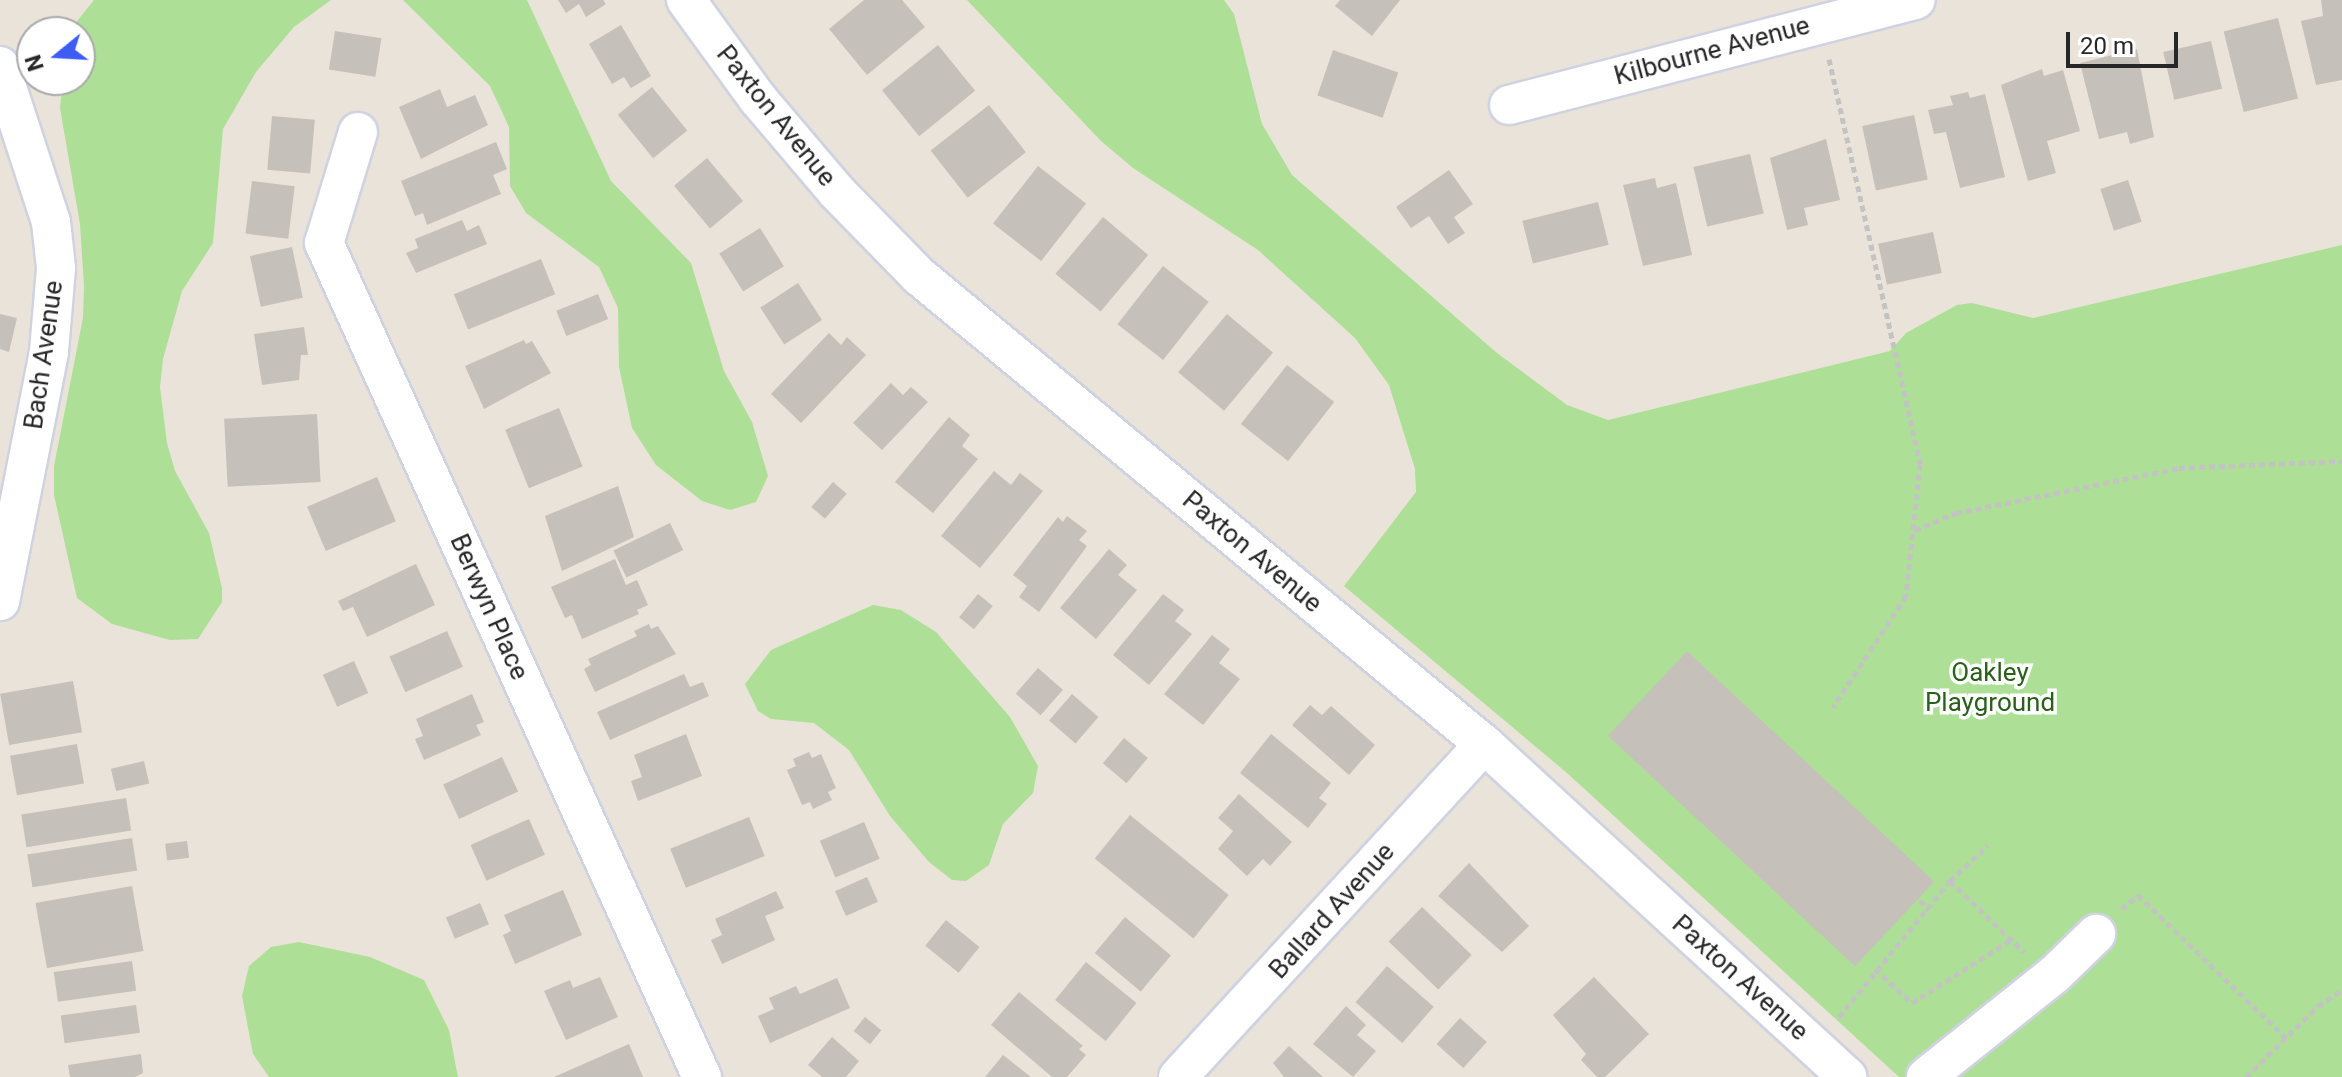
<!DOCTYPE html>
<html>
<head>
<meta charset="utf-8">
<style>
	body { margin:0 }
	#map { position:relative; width:2342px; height:1077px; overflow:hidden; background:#eae3d9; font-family:Roboto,sans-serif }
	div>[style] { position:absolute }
	.green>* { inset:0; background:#aedf97 }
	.building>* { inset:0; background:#c5c0b9; transform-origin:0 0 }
	.path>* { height:5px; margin-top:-2.5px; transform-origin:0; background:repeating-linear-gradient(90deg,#c3c3c3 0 6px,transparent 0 10px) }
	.roads { filter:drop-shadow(2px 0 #cfd2e0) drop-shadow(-2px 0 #cfd2e0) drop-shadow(0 2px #cfd2e0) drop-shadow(0 -2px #cfd2e0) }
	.minor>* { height:38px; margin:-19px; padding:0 19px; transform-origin:19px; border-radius:19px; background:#fff }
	span { translate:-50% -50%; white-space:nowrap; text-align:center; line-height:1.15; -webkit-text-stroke:7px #fff; paint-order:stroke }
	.street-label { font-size:26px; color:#272727 }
	.park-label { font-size:26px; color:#29611b }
	.north { position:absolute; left:16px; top:16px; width:80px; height:80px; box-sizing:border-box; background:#fff; border:2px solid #a9a9a9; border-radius:50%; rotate:252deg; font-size:22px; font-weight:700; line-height:32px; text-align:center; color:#272727 }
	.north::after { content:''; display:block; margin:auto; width:28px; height:36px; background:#3c5cf4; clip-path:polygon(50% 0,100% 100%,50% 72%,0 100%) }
	.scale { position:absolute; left:2066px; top:32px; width:112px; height:36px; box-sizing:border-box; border:4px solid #272727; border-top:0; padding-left:10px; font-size:24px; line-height:28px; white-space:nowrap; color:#272727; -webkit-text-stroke:6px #fff; paint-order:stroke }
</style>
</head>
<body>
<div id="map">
	<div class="green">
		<div style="clip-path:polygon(94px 0,331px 0,294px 27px,256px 72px,223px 129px,213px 243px,182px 291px,163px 359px,160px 387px,167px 443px,175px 471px,209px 533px,222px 588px,222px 602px,198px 639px,170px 640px,112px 624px,77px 598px,54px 495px,54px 466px,83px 318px,84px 286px,80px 224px,60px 108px,63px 80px,80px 80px,80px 32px,69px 31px)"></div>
		<div style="clip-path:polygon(403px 0,527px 0,611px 181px,691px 263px,724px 371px,752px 422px,768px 476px,756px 502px,730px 510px,702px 501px,656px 465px,632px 428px,619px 367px,618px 308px,599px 267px,526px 213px,510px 186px,509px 127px,490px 86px)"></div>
		<div style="clip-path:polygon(967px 0,1224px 0,1234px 14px,1262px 124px,1292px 175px,1497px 353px,1567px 405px,1608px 420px,1890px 351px,1906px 333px,1957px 305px,1972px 303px,2033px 318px,2342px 245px,2342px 1077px,1899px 1077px,1567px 773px,1344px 586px,1416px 492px,1415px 469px,1389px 385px,1355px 338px,1258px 250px,1133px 168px,1101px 141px)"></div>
		<div style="clip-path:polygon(873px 605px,901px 610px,936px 632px,1010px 717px,1038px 766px,1033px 793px,1003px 824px,989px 865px,966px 881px,952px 880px,929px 862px,890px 816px,849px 750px,814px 723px,771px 719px,758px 711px,745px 684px,771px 650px)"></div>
		<div style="clip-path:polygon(299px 942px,370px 957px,424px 980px,449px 1030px,458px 1077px,269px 1077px,253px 1054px,242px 996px,249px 966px,271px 947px)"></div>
	</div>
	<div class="building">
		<div style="clip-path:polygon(558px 0,603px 0,606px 4px,586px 17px,579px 4px,566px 13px)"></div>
		<div style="clip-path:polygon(864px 0,902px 0,925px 27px,867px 75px,829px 29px)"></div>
		<div style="clip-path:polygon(1340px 0,1400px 0,1372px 36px,1335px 6px)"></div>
		<div style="clip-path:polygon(2321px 0,2342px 0,2342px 80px,2316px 85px,2301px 21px,2323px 16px)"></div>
		<div style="left:2278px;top:18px;width:83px;height:56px;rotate:76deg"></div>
		<div style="clip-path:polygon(621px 25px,651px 76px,631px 88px,624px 77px,612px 84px,589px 44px)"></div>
		<div style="left:335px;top:31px;width:47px;height:39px;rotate:9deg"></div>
		<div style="left:2211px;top:41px;width:49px;height:49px;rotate:77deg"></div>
		<div style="left:938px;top:45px;width:59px;height:72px;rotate:51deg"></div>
		<div style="clip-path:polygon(2137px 49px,2154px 137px,2130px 144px,2127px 132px,2099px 139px,2080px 63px)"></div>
		<div style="left:1333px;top:50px;width:69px;height:48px;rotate:19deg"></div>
		<div style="clip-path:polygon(2042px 69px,2044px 76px,2063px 70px,2080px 131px,2047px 141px,2056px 173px,2028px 181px,2001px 85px)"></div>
		<div style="left:652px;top:87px;width:56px;height:44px;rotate:51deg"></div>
		<div style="clip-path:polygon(440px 89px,447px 107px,475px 95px,488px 125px,421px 159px,399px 107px)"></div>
		<div style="clip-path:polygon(1968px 92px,1970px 98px,1985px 94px,2005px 177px,1960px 188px,1946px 132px,1934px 134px,1928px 110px,1953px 105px,1950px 96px)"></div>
		<div style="left:989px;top:105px;width:60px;height:74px;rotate:52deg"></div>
		<div style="left:1914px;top:115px;width:66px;height:53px;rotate:78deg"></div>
		<div style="left:272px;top:116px;width:43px;height:54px;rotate:5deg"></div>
		<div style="clip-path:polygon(1826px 139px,1840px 200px,1804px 208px,1808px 225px,1787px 230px,1770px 158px)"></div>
		<div style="clip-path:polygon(496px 142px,507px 169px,493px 175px,501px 194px,427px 225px,423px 213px,415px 216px,401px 181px)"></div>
		<div style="left:1750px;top:154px;width:61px;height:58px;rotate:77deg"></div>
		<div style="left:707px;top:158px;width:56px;height:43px;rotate:50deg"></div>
		<div style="left:1038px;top:166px;width:61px;height:73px;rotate:38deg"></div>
		<div style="clip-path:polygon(1449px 170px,1473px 204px,1454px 217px,1465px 233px,1448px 244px,1429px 216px,1411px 228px,1396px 207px)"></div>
		<div style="clip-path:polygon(1655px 178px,1657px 188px,1676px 183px,1692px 255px,1643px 266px,1623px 185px)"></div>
		<div style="left:2128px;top:180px;width:44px;height:29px;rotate:72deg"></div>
		<div style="left:252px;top:181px;width:43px;height:53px;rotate:7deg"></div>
		<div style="left:1598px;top:202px;width:44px;height:78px;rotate:76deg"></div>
		<div style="left:1103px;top:217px;width:59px;height:74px;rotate:40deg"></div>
		<div style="clip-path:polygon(462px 220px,467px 231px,479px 225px,487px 244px,416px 273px,406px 253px,418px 248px,415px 239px)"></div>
		<div style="left:760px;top:228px;width:45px;height:48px;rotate:58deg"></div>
		<div style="left:1933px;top:232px;width:42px;height:56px;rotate:78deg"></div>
		<div style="left:292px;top:247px;width:52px;height:43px;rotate:78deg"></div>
		<div style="left:541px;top:259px;width:38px;height:94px;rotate:68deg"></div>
		<div style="left:1163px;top:266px;width:58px;height:74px;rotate:38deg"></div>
		<div style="left:798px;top:283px;width:44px;height:45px;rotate:57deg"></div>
		<div style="left:598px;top:294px;width:27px;height:45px;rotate:68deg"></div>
		<div style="clip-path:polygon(0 314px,17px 318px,9px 352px,0 349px)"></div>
		<div style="left:1227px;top:314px;width:60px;height:76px;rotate:40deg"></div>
		<div style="clip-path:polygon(304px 327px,308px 355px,301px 355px,299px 380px,262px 385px,254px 334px)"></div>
		<div style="clip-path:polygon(829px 333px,841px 345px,847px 337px,866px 355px,801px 423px,771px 394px)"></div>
		<div style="clip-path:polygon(524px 340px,526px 344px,532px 341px,551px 373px,484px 409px,465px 366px)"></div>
		<div style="left:1287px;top:365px;width:60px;height:75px;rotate:38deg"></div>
		<div style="clip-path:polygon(891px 383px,903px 395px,911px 387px,928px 402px,882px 450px,853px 423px)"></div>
		<div style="left:559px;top:408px;width:63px;height:58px;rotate:68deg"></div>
		<div style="left:317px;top:414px;width:68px;height:93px;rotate:87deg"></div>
		<div style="clip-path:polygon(949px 417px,970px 435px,962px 446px,978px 459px,933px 513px,895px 482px)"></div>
		<div style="clip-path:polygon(994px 471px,1011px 485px,1020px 473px,1043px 491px,980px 568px,941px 536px)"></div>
		<div style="left:377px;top:477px;width:48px;height:76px;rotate:67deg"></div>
		<div style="left:833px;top:482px;width:18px;height:33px;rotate:41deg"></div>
		<div style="clip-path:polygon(618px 486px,634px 537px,562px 571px,545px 516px)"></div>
		<div style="clip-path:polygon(1067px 516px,1087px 531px,1079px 540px,1087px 546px,1039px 612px,1019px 597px,1027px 586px,1013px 575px,1058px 517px,1063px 522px)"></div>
		<div style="left:670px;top:523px;width:30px;height:63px;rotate:64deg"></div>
		<div style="clip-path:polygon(1109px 549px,1127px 565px,1118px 575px,1137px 590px,1096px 639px,1060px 608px)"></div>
		<div style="clip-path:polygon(615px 559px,626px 585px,637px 580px,648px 605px,637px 610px,639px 614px,582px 639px,572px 615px,565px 618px,551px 587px)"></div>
		<div style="clip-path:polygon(416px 564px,435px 605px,367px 637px,353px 607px,343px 611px,338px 601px)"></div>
		<div style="left:978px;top:594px;width:19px;height:30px;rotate:39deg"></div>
		<div style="clip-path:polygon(1163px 594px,1184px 610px,1175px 621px,1192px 634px,1149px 685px,1113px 655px)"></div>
		<div style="clip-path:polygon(649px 624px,651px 629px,658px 626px,676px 654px,595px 692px,584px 669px,591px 665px,588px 659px,637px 636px,634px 631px)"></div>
		<div style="left:447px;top:631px;width:39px;height:63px;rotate:66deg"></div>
		<div style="clip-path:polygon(1212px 635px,1230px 649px,1219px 663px,1240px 679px,1203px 725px,1164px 694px)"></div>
		<div style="left:1687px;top:651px;width:338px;height:116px;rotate:43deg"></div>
		<div style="left:354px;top:661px;width:35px;height:34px;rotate:66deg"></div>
		<div style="left:1038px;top:668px;width:33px;height:34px;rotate:41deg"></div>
		<div style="clip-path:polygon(684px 674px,690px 687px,703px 682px,709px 696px,610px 740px,597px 712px)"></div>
		<div style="left:73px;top:681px;width:52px;height:74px;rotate:80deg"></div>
		<div style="clip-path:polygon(472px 694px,484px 722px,476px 725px,481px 735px,424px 760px,415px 739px,423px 736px,416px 719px)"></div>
		<div style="left:1072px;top:694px;width:35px;height:35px;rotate:41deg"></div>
		<div style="clip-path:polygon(1310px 705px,1322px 715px,1331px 706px,1375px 745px,1349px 775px,1292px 725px)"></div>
		<div style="clip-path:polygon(686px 734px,702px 776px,638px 801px,631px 781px,642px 777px,634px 755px)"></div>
		<div style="clip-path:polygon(1271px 734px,1331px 783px,1319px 798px,1327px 804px,1308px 828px,1240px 773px)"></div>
		<div style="left:1124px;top:738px;width:31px;height:33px;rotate:40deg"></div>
		<div style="left:77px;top:744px;width:40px;height:68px;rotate:80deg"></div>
		<div style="clip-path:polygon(809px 752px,812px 758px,821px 754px,836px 788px,828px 792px,832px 800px,813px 809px,810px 802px,802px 805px,787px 770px,796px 766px,793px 759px)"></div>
		<div style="left:502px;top:757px;width:38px;height:65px;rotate:65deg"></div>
		<div style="left:144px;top:761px;width:23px;height:34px;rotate:77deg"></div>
		<div style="clip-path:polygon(1239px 794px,1292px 842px,1270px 866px,1263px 859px,1247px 876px,1218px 849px,1233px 831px,1218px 818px)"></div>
		<div style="left:126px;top:798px;width:33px;height:106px;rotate:81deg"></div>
		<div style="left:1130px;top:815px;width:127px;height:56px;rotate:39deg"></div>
		<div style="left:749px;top:817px;width:42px;height:85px;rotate:68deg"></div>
		<div style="left:529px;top:819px;width:39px;height:64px;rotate:66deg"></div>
		<div style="left:864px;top:822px;width:40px;height:48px;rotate:67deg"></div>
		<div style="left:132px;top:838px;width:33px;height:106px;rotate:81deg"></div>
		<div style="left:187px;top:841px;width:17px;height:22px;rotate:83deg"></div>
		<div style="clip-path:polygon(1469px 863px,1529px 926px,1502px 952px,1438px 896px)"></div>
		<div style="left:867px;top:877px;width:27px;height:35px;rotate:66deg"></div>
		<div style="left:132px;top:886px;width:66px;height:98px;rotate:80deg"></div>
		<div style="clip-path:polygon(563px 890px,582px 935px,515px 964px,503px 935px,511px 931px,504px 915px)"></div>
		<div style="clip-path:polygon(776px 891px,784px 908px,765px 916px,775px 940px,722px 964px,711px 940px,722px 935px,715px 919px)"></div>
		<div style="left:480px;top:903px;width:23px;height:37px;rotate:67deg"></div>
		<div style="left:1422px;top:907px;width:69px;height:48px;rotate:44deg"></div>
		<div style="left:1125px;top:917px;width:60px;height:47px;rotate:40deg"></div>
		<div style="left:946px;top:920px;width:43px;height:33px;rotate:39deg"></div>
		<div style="left:132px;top:961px;width:30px;height:79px;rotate:82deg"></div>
		<div style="left:1086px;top:962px;width:65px;height:49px;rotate:39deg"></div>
		<div style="left:1387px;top:966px;width:62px;height:48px;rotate:41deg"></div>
		<div style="clip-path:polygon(600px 977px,618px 1017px,566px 1040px,544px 991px,570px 980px,573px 988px)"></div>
		<div style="clip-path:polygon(1594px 977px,1649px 1034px,1605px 1077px,1597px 1077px,1581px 1060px,1586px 1054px,1553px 1015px)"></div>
		<div style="clip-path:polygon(837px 978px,850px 1008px,770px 1043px,758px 1016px,774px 1009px,769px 998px,796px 986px,800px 994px)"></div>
		<div style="clip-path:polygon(1019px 992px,1083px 1046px,1079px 1049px,1086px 1055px,1067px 1077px,1052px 1077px,991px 1025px)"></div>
		<div style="left:136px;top:1005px;width:28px;height:76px;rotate:82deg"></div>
		<div style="clip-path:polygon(1346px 1006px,1366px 1025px,1357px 1035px,1376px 1051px,1353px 1077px,1313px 1044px)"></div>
		<div style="left:865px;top:1017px;width:21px;height:18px;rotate:39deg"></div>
		<div style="left:1460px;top:1018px;width:36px;height:35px;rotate:42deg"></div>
		<div style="clip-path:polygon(832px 1037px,859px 1061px,846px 1077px,822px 1077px,808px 1065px)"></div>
		<div style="clip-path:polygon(629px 1044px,643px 1077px,554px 1077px)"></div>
		<div style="clip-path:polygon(1289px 1046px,1323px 1077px,1284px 1077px,1273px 1063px)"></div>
		<div style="clip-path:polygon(141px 1054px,143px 1073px,135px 1077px,70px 1077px,68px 1065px)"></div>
		<div style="clip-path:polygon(1003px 1055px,1031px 1077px,985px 1077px)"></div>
	</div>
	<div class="path">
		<div style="left:1829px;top:59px;width:415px;rotate:77.3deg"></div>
		<div style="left:1920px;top:464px;width:133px;rotate:96.1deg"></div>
		<div style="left:1906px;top:596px;width:133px;rotate:123.3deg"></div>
		<div style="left:1915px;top:530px;width:44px;rotate:-22.5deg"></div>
		<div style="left:1956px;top:513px;width:227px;rotate:-11.4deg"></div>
		<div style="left:2179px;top:468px;width:163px;rotate:-2.5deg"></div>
		<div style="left:1950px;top:881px;width:103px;rotate:43.8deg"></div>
		<div style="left:1920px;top:900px;width:13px;rotate:51deg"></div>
		<div style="left:2122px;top:909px;width:21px;rotate:-41deg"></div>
		<div style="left:2138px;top:895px;width:206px;rotate:44deg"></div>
		<div style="left:1875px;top:969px;width:50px;rotate:42.6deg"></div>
		<div style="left:1912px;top:1003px;width:119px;rotate:-32.6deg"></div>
		<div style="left:1839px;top:1017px;width:176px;rotate:-50.8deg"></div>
		<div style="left:1950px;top:881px;width:52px;rotate:-43.5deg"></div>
		<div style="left:2246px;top:1077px;width:101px;rotate:-44.6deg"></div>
		<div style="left:2318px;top:1006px;width:29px;rotate:-34deg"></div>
	</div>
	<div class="roads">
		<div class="minor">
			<div style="left:686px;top:0;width:122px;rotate:54deg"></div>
			<div style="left:758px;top:99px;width:121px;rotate:49.7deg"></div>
			<div style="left:836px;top:191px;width:119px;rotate:45.7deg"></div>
			<div style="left:919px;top:276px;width:734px;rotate:39.64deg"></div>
			<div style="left:1484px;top:744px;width:493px;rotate:42.5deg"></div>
			<div style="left:0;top:66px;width:164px;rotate:71.9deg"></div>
			<div style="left:51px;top:222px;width:46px;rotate:83.8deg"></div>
			<div style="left:56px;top:268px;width:84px;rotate:94.8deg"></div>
			<div style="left:49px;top:352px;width:254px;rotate:101.1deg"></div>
			<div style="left:1509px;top:105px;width:420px;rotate:-14.5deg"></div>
			<div style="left:358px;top:132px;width:116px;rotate:107deg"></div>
			<div style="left:324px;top:243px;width:916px;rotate:65.62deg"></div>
			<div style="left:1178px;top:1077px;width:452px;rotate:-47.4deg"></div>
			<div style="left:1926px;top:1077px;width:164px;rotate:-38.6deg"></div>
			<div style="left:2054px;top:975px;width:59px;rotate:-44.3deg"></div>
		</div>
	</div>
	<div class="street-label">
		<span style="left:1712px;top:51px;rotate:-15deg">Kilbourne Avenue</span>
		<span style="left:776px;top:116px;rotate:51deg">Paxton Avenue</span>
		<span style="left:44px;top:355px;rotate:-82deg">Bach Avenue</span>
		<span style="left:1252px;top:552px;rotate:40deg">Paxton Avenue</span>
		<span style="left:489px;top:607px;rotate:66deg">Berwyn Place</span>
		<span style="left:1332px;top:911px;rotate:-48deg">Ballard Avenue</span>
		<span style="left:1740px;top:978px;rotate:42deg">Paxton Avenue</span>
	</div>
	<div class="park-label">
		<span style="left:1990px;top:688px">Oakley<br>Playground</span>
	</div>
	<div class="north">N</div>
	<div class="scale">20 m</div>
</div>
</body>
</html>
